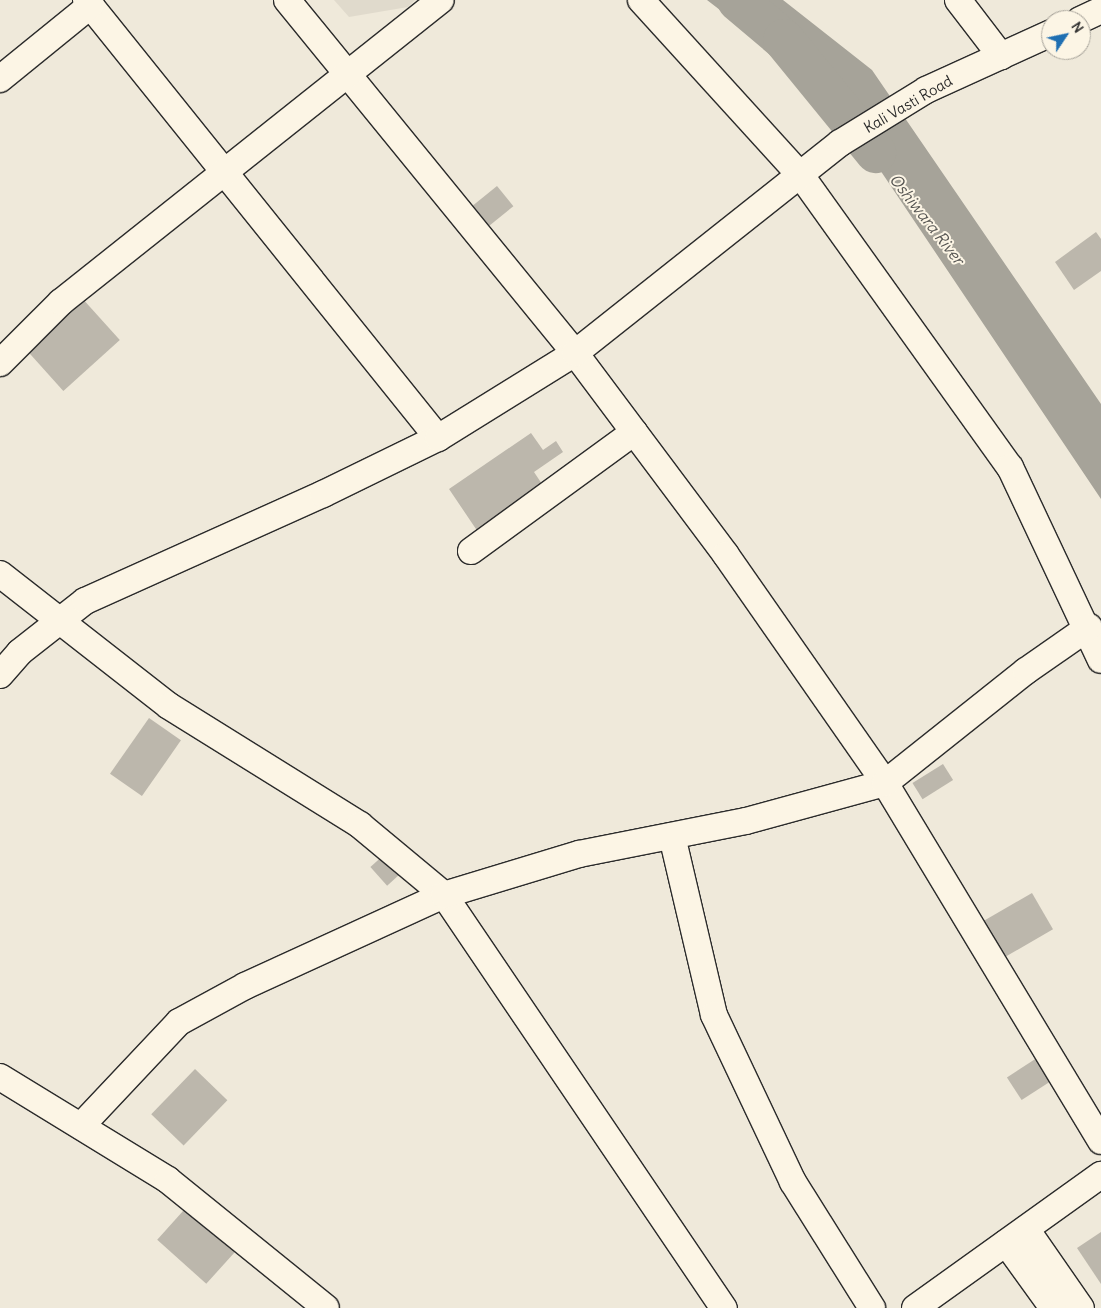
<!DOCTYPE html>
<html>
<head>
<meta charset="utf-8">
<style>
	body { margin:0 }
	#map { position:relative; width:1101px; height:1308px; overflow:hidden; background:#efe9da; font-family:Delius,sans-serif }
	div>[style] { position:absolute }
	.built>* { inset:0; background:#e0dacc }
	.water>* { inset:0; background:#a6a399 }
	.river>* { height:41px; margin:-20.5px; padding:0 20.5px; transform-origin:20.5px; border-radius:20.5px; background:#a6a399 }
	.building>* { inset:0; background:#bcb7ac; transform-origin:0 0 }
	.roads { filter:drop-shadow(1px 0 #2b2b2b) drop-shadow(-1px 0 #2b2b2b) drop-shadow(0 1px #2b2b2b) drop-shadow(0 -1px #2b2b2b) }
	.minor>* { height:26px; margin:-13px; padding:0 13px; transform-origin:13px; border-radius:13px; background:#fcf5e5 }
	span { translate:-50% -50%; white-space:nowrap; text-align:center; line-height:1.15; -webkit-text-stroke:4px #fcf5e5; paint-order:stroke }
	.street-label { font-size:15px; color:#2b2b2b }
	.water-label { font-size:16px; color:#565552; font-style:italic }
	.north { position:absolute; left:1041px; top:10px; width:50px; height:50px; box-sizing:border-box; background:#fcf5e5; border:1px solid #a8a49b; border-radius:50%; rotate:56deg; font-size:14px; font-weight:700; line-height:20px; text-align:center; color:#2b2b2b }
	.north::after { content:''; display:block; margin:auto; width:18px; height:22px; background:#1f6fb2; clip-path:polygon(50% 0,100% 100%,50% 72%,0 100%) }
</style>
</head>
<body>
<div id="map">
	<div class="built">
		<div style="clip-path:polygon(334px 0,415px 0,408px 7px,349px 17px)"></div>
	</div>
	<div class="water">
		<div style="clip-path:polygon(707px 0,783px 0,872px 70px,1101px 404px,1101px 499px,829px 94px)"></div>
	</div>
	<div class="river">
		<div style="left:737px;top:0;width:60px;rotate:40.3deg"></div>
		<div style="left:783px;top:39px;width:146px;rotate:50.8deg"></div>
	</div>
	<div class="building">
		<div style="left:497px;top:186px;width:26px;height:31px;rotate:51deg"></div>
		<div style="clip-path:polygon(1096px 232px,1101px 239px,1101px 271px,1074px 290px,1055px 262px)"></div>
		<div style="left:81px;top:297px;width:58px;height:76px;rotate:48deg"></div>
		<div style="clip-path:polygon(531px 433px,543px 450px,556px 441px,563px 452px,534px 472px,544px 487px,478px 532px,449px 489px)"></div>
		<div style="left:149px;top:718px;width:39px;height:68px;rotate:35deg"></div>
		<div style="left:943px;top:764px;width:19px;height:36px;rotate:58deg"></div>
		<div style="left:386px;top:853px;width:25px;height:21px;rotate:48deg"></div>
		<div style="left:1032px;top:893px;width:42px;height:56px;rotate:60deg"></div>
		<div style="left:1043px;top:1054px;width:27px;height:43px;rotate:57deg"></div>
		<div style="left:195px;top:1069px;width:45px;height:63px;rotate:44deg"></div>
		<div style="left:192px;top:1201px;width:66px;height:52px;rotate:42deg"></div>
		<div style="clip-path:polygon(1101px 1232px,1101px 1284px,1077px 1248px)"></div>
	</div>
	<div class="roads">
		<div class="minor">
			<div style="left:86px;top:0;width:562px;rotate:51.21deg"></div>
			<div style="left:287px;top:0;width:456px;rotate:50.8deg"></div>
			<div style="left:575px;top:353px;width:252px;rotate:53.2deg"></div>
			<div style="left:726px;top:555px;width:278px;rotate:55.1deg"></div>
			<div style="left:885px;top:783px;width:418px;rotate:58.9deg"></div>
			<div style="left:641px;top:0;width:239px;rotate:47.7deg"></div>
			<div style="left:802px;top:177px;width:357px;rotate:54.4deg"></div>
			<div style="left:1010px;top:467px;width:213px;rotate:64.8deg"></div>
			<div style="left:958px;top:0;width:71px;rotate:52.5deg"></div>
			<div style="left:1080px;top:20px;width:23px;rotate:-25deg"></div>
			<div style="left:0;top:79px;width:117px;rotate:-39.1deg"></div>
			<div style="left:0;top:363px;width:86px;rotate:-45deg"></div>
			<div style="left:61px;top:302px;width:485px;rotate:-38.5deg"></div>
			<div style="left:471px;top:551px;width:202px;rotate:-36.1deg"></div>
			<div style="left:0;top:574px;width:214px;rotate:38deg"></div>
			<div style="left:169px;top:706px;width:225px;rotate:31.9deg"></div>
			<div style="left:360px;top:825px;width:109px;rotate:39.8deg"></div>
			<div style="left:444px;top:895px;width:499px;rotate:55.9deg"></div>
			<div style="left:0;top:675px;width:30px;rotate:-49deg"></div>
			<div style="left:20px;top:652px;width:83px;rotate:-38.1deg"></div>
			<div style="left:85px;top:601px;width:261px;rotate:-24.2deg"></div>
			<div style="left:323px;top:494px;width:128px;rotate:-26deg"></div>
			<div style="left:438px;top:438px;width:161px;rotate:-31.8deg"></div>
			<div style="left:575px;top:353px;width:338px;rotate:-38.4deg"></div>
			<div style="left:840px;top:143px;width:101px;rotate:-31.6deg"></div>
			<div style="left:926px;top:90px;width:137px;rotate:-24.5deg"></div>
			<div style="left:672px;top:836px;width:184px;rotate:76.8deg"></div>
			<div style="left:714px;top:1015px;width:185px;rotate:64.7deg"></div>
			<div style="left:793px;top:1182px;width:149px;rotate:57.9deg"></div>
			<div style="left:0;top:1077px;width:197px;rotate:31.5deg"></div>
			<div style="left:168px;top:1180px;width:203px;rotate:39deg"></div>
			<div style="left:81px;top:1126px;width:143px;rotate:-46.7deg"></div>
			<div style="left:179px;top:1022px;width:75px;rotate:-28.6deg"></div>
			<div style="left:245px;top:986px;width:219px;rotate:-24.6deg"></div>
			<div style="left:444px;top:895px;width:141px;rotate:-16.9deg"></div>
			<div style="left:579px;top:854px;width:170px;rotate:-11.2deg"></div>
			<div style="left:746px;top:821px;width:144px;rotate:-15.3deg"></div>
			<div style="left:885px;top:783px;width:180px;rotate:-38.5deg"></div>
			<div style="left:1026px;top:671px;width:77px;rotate:-34.9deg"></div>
			<div style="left:1026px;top:1229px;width:96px;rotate:55.2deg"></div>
			<div style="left:1006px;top:1243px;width:80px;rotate:54.1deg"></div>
			<div style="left:915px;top:1308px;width:229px;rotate:-35.6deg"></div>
		</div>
	</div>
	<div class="street-label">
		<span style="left:908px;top:104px;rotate:-30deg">Kali Vasti Road</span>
	</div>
	<div class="water-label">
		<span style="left:927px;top:219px;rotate:52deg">Oshiwara River</span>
	</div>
	<div class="north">N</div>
</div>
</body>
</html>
